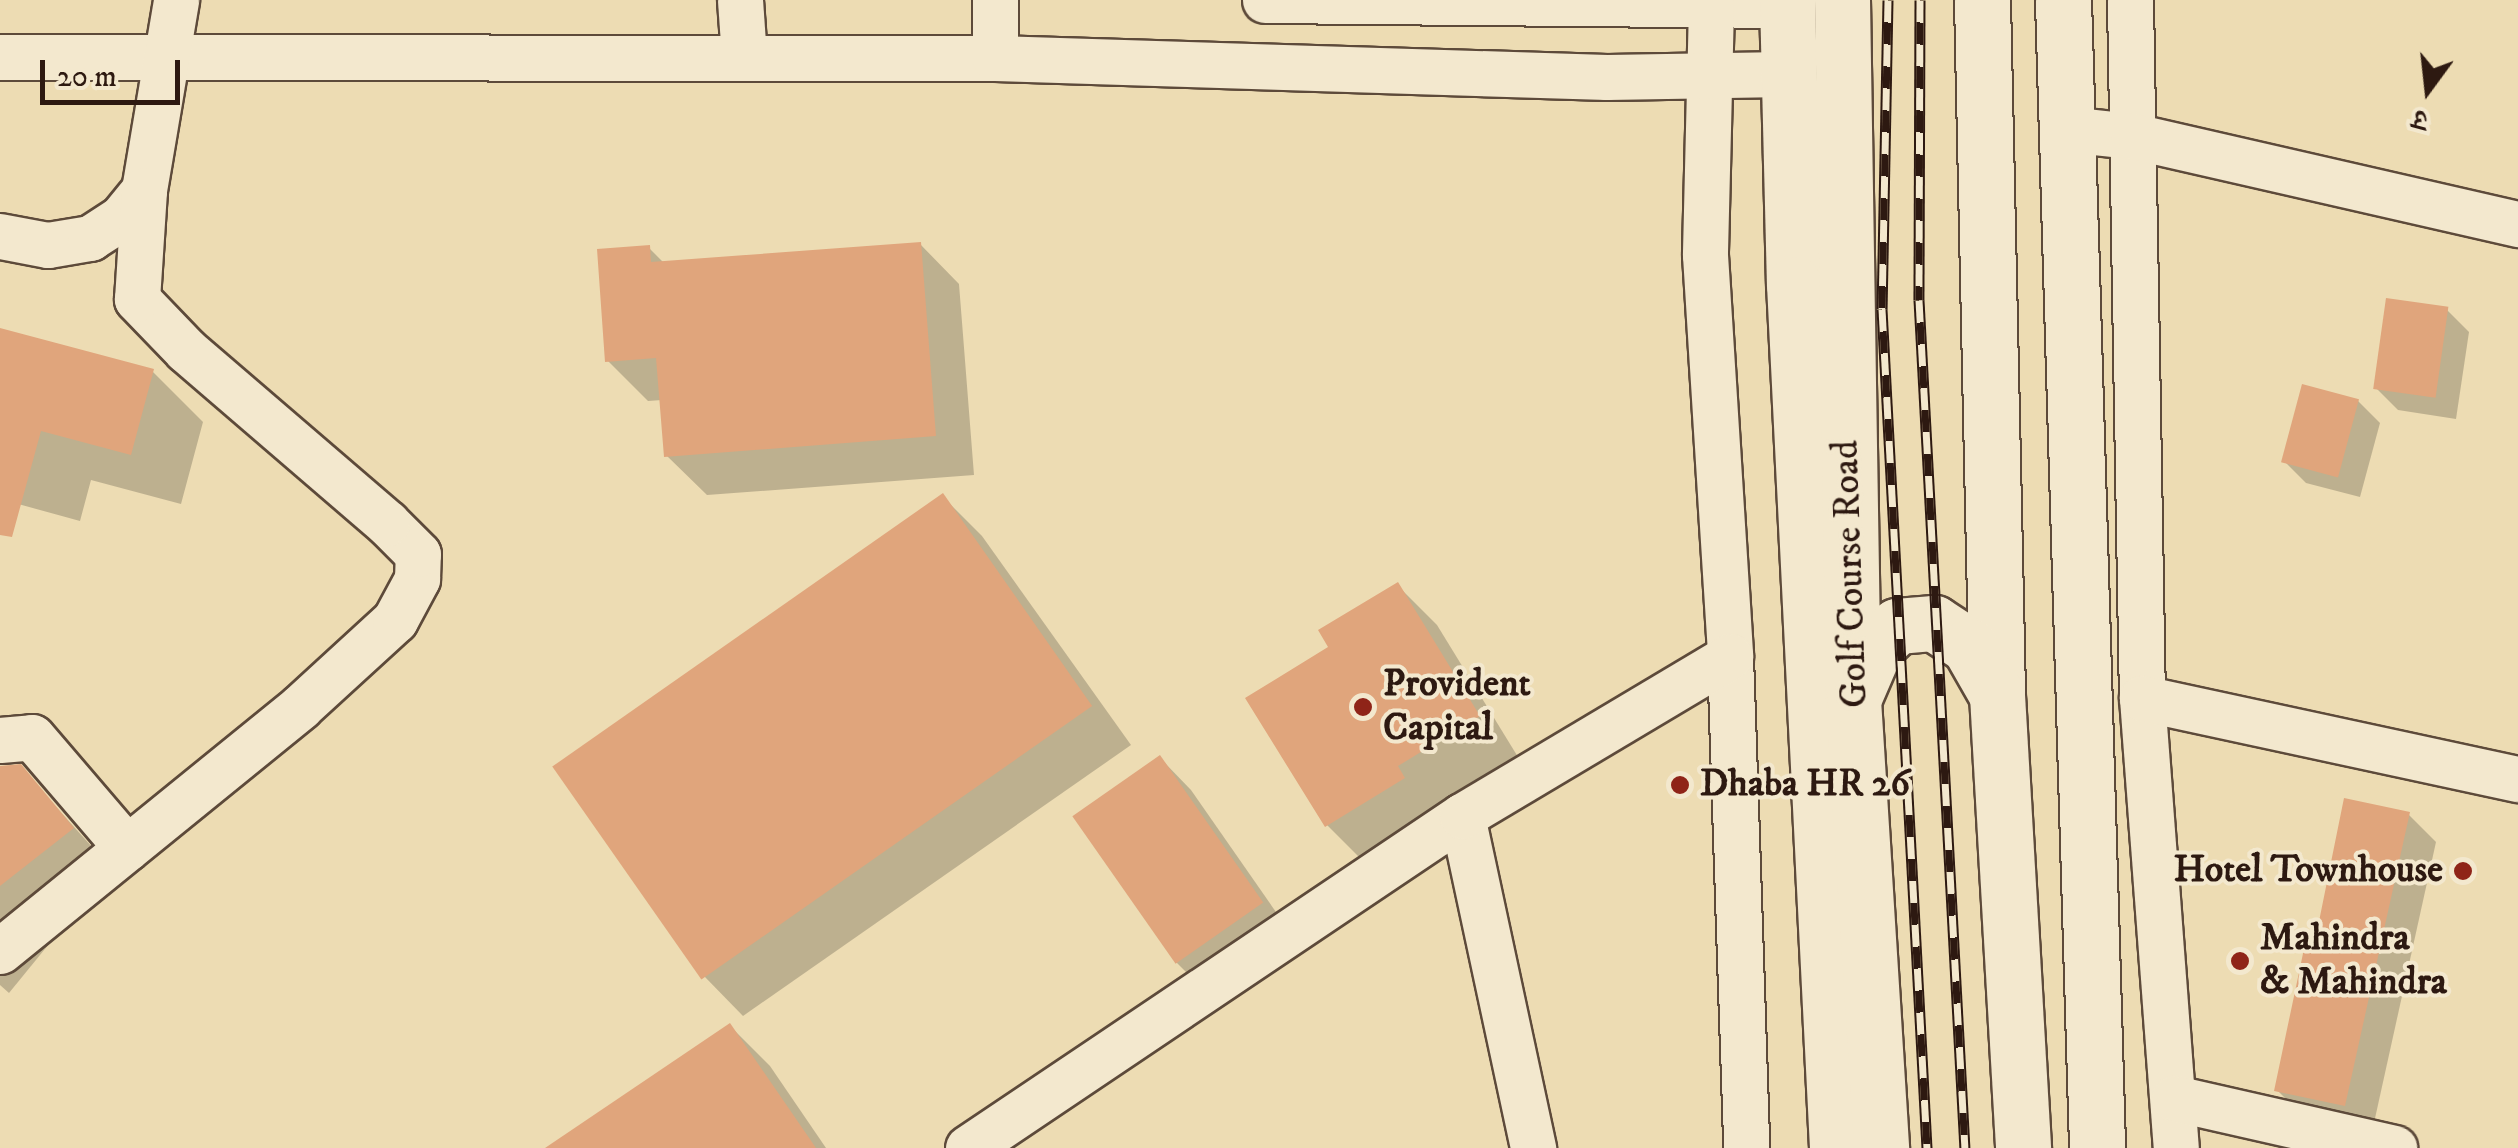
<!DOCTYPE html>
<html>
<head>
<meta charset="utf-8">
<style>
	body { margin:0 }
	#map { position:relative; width:2518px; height:1148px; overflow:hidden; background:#eddcb3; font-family:"IM FELL DW Pica","Noto Serif Devanagari",serif }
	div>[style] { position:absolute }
	.shadow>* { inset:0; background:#0003 }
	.building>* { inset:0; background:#e0a57c; transform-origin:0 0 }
	.roads { filter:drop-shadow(2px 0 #5d4a3a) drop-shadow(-2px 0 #5d4a3a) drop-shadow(0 2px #5d4a3a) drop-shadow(0 -2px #5d4a3a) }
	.street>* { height:45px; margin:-22.5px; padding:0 22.5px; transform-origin:22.5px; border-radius:22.5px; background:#f3e8ce }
	.secondary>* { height:55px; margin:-27.5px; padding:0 27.5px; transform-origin:27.5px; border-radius:27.5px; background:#f3e8ce }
	.rail>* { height:11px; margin-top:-5.5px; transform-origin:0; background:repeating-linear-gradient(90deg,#f3e8ce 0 22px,#2d1911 0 44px); box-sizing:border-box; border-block:2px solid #2d1911 }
	.dots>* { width:28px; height:28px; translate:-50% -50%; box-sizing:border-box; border:5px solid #f3e8ce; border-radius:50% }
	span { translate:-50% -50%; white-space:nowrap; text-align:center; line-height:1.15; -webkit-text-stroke:8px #f3e8ce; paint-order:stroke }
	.street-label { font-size:38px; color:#2d1911 }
	.poi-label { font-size:38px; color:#2d1911; font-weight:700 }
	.left { translate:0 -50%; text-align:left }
	.right { translate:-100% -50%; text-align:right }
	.north { position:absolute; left:2378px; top:40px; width:100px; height:100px; -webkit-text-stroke:8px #f3e8ce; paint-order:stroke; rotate:195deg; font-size:28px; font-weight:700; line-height:40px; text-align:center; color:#2d1911 }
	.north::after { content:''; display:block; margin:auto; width:35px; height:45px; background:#2d1911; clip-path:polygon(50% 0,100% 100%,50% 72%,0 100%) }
	.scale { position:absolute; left:40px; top:60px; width:140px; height:45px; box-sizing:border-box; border:5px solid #2d1911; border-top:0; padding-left:12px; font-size:30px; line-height:35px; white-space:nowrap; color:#2d1911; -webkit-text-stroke:8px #f3e8ce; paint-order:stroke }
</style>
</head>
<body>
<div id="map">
	<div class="shadow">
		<div style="clip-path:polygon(920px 244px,959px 284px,974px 475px,707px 495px,667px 456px,662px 400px,648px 401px,608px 361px,649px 248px,664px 263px)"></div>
		<div style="clip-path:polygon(2447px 310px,2469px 332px,2456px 419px,2398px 410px,2376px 388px)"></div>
		<div style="clip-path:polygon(0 330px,152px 371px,203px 422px,181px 504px,91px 480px,80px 521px,0 499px)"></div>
		<div style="clip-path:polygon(2358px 401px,2380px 423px,2360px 497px,2306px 483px,2284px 461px)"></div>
		<div style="clip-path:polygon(943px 497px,982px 536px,1131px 745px,743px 1016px,704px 976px)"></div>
		<div style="clip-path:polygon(1397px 585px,1437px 625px,1518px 757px,1367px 865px,1327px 825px,1332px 648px)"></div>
		<div style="clip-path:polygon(1160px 758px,1191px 790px,1292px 935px,1207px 993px,1176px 962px)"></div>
		<div style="clip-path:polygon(20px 767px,111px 868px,9px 993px,0 985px,0 775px)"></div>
		<div style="clip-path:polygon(2408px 814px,2436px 842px,2372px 1132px,2304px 1117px,2277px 1090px,2316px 949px)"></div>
		<div style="clip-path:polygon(730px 1026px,770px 1066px,826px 1148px,550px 1148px)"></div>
	</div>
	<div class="building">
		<div style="clip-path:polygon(921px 242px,936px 436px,664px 457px,656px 358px,605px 362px,597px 249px,650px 245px,651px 262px)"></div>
		<div style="left:2386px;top:298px;width:63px;height:92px;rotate:8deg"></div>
		<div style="clip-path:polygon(0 328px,154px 369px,131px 455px,41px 431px,12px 537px,0 535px)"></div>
		<div style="left:2302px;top:384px;width:59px;height:81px;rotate:15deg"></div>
		<div style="left:943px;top:493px;width:260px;height:477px;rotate:55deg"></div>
		<div style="clip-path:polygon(1398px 582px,1480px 716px,1398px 766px,1405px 778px,1325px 827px,1245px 698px,1328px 647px,1318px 630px)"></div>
		<div style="left:1160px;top:755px;width:180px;height:107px;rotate:55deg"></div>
		<div style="clip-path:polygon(21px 764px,74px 828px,0 886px,0 766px)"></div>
		<div style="clip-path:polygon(2344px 798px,2410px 812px,2345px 1106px,2274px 1091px,2305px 944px,2314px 946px)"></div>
		<div style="clip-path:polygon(730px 1023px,816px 1148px,545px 1148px)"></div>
	</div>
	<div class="roads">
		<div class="street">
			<div style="left:740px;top:0;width:57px;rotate:86deg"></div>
			<div style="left:1265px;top:0;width:523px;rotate:0.55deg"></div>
			<div style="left:2130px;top:0;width:698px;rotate:89.02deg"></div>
			<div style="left:2142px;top:698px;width:451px;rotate:85.7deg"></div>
			<div style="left:1711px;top:6px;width:249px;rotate:91.4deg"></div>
			<div style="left:1705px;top:255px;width:402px;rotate:86.4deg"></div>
			<div style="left:1730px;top:656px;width:492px;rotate:88.1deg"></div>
			<div style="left:0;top:57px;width:995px;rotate:0.06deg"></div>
			<div style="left:995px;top:58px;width:612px;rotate:1.78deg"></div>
			<div style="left:1607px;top:77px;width:178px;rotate:-1deg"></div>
			<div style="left:995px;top:58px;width:58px;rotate:-90deg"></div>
			<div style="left:2066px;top:129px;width:67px;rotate:6deg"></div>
			<div style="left:2133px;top:136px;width:395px;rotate:12.9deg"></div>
			<div style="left:0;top:236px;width:49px;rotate:10.6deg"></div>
			<div style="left:48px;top:245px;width:43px;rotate:-9.5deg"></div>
			<div style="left:90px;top:238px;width:38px;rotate:-33deg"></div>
			<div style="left:122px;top:217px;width:35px;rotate:-51deg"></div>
			<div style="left:144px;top:190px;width:193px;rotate:-80.4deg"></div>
			<div style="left:2142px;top:698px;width:385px;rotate:12.2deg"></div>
			<div style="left:0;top:740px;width:32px;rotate:-5deg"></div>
			<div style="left:32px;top:737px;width:146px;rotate:49.4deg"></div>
			<div style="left:1462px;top:816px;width:340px;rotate:77.9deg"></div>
			<div style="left:0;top:951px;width:387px;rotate:-39.1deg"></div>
			<div style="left:300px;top:707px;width:129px;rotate:-42.5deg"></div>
			<div style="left:395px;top:620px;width:47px;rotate:-61.8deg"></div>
			<div style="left:417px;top:579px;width:25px;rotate:-88deg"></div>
			<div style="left:418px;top:554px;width:44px;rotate:-135deg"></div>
			<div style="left:387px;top:523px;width:265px;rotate:-139.3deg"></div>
			<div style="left:186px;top:350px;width:71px;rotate:-133.9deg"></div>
			<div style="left:137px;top:299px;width:109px;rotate:-86.3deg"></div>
			<div style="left:2174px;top:1098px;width:226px;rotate:12.8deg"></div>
			<div style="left:968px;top:1148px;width:595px;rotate:-33.9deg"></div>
			<div style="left:1462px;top:816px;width:312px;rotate:-30.8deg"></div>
		</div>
		<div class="secondary">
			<div style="left:1787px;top:0;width:284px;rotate:88.6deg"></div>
			<div style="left:1794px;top:284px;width:865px;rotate:87.15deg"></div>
			<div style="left:1842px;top:0;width:700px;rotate:89.1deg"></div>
			<div style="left:1853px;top:700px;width:449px;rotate:86.4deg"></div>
			<div style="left:1982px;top:0;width:695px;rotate:88.76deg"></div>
			<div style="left:1997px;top:695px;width:454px;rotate:86.7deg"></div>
			<div style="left:2063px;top:0;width:1149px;rotate:88.3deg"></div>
			<div style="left:1854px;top:697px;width:56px;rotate:-66.7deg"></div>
			<div style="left:1876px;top:646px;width:29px;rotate:-44deg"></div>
			<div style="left:1897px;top:626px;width:37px;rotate:-5deg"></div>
			<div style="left:1934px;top:623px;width:42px;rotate:33.3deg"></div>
			<div style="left:1969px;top:646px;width:56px;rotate:60.3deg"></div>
		</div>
	</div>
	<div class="rail">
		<div style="left:1888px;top:0;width:309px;rotate:91.1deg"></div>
		<div style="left:1882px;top:309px;width:840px;rotate:86.93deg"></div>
		<div style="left:1920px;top:0;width:300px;rotate:90.2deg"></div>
		<div style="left:1919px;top:300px;width:849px;rotate:86.9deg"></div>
	</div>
	<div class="dots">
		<div style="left:1363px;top:707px;background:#8f2418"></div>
		<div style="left:1680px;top:785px;background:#8f2418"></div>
		<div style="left:2463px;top:871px;background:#8f2418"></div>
		<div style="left:2240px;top:961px;background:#8f2418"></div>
	</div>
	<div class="street-label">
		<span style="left:1851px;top:574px;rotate:-92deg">Golf Course Road</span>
	</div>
	<div class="poi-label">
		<span class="left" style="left:1383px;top:707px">Provident<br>Capital</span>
		<span class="left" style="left:1700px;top:785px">Dhaba HR 26</span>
		<span class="right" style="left:2443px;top:871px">Hotel Townhouse</span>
		<span class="left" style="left:2260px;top:961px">Mahindra<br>&amp; Mahindra</span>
	</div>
	<div class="north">उ</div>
	<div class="scale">20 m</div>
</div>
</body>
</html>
